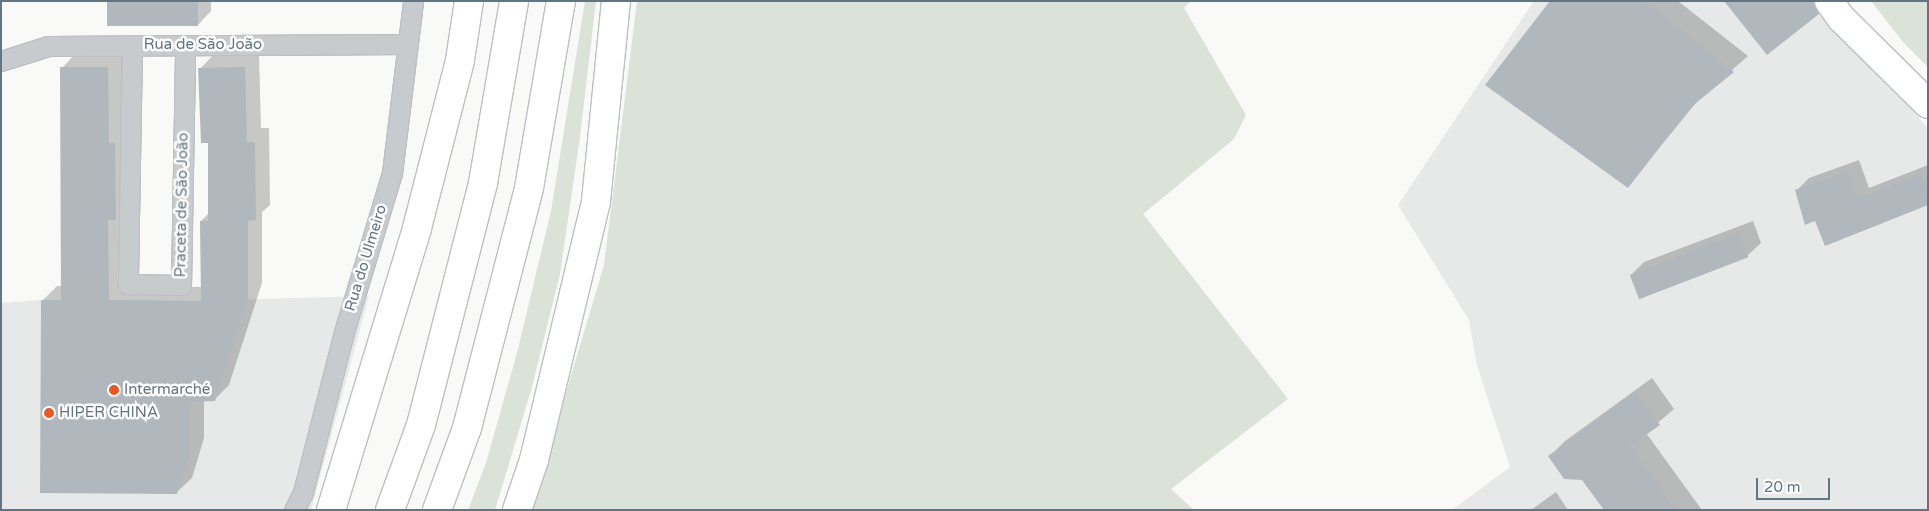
<!DOCTYPE html>
<html>
<head>
<meta charset="utf-8">
<style>
	body { margin:0 }
	#map { position:relative; width:1929px; height:511px; overflow:hidden; background:#f9f9f7; font-family:"Varela Round",sans-serif }
	div>[style] { position:absolute }
	.built>* { inset:0; background:#e7e8e8 }
	.green>* { inset:0; background:#dbe2d8 }
	.shadow>* { inset:0; background:#0003 }
	.building>* { inset:0; background:#b0b8be; transform-origin:0 0 }
	.roads { filter:drop-shadow(1px 0 #bbc0c5) drop-shadow(-1px 0 #bbc0c5) drop-shadow(0 1px #bbc0c5) drop-shadow(0 -1px #bbc0c5) }
	.street>* { height:19px; margin:-9.5px; padding:0 9.5px; transform-origin:9.5px; border-radius:9.5px; background:#c7cbce }
	.secondary>* { height:28px; margin:-14px; padding:0 14px; transform-origin:14px; border-radius:14px; background:#fff }
	.highway>* { height:28px; margin:-14px; padding:0 14px; transform-origin:14px; border-radius:14px; background:#fff }
	.dots>* { width:14px; height:14px; translate:-50% -50%; box-sizing:border-box; border:2px solid #fff; border-radius:50% }
	span { translate:-50% -50%; white-space:nowrap; text-align:center; line-height:1.15; -webkit-text-stroke:5px #fff; paint-order:stroke }
	.street-label { font-size:15px; color:#637483 }
	.poi-label { font-size:15px; color:#637483 }
	.left { translate:0 -50%; text-align:left }
	.frame { position:absolute; inset:0; border:2px solid #637483; pointer-events:none }
	.scale { position:absolute; left:1756px; top:478px; width:74px; height:22px; box-sizing:border-box; border:2px solid #637483; border-top:0; padding-left:6px; font-size:15px; line-height:18px; white-space:nowrap; color:#637483; -webkit-text-stroke:4px #fff; paint-order:stroke }
</style>
</head>
<body>
<div id="map">
	<div class="built">
		<div style="clip-path:polygon(1534px 1px,1817px 1px,1928px 128px,1928px 510px,1452px 510px,1510px 467px,1477px 365px,1469px 320px,1398px 205px)"></div>
		<div style="clip-path:polygon(369px 296px,311px 510px,1px 510px,1px 303px,41px 300px,190px 301px)"></div>
	</div>
	<div class="green">
		<div style="clip-path:polygon(585px 1px,596px 1px,580px 137px,560px 274px,532px 387px,495px 510px,468px 510px,486px 463px,517px 353px,551px 211px)"></div>
		<div style="clip-path:polygon(637px 1px,1191px 1px,1184px 8px,1246px 115px,1234px 139px,1143px 214px,1288px 399px,1171px 489px,1194px 510px,531px 510px,604px 265px)"></div>
		<div style="clip-path:polygon(1871px 1px,1928px 1px,1928px 67px,1903px 42px)"></div>
	</div>
	<div class="shadow">
		<div style="clip-path:polygon(109px 1px,211px 1px,211px 11px,198px 25px)"></div>
		<div style="clip-path:polygon(1552px 1px,1678px 1px,1748px 56px,1700px 98px,1628px 186px)"></div>
		<div style="clip-path:polygon(1727px 1px,1829px 1px,1818px 13px)"></div>
		<div style="clip-path:polygon(76px 53px,122px 53px,123px 286px,202px 287px,201px 221px,209px 213px,209px 141px,200px 69px,214px 54px,259px 53px,261px 128px,269px 128px,270px 205px,262px 212px,262px 283px,229px 385px,214px 400px,204px 400px,204px 438px,192px 478px,177px 492px,43px 300px,57px 286px,62px 286px,62px 68px)"></div>
		<div style="clip-path:polygon(1859px 160px,1869px 188px,1928px 165px,1928px 204px,1816px 220px,1797px 190px,1809px 178px)"></div>
		<div style="clip-path:polygon(1753px 221px,1761px 243px,1747px 256px,1631px 275px,1644px 262px)"></div>
		<div style="clip-path:polygon(1652px 378px,1674px 409px,1646px 433px,1702px 510px,1605px 510px,1583px 479px,1550px 456px,1565px 441px)"></div>
		<div style="clip-path:polygon(1556px 492px,1568px 510px,1531px 510px)"></div>
	</div>
	<div class="building">
		<div style="left:107px;top:1px;width:91px;height:25px"></div>
		<div style="clip-path:polygon(1550px 1px,1644px 1px,1734px 72px,1691px 107px,1628px 188px,1485px 85px)"></div>
		<div style="clip-path:polygon(1724px 1px,1810px 1px,1819px 14px,1767px 55px)"></div>
		<div style="clip-path:polygon(60px 67px,108px 67px,109px 143px,115px 143px,116px 220px,108px 220px,109px 300px,201px 301px,200px 221px,208px 221px,208px 143px,201px 143px,198px 68px,245px 67px,247px 142px,255px 142px,256px 220px,248px 221px,248px 299px,215px 401px,190px 402px,190px 453px,177px 494px,40px 493px,41px 300px,61px 300px)"></div>
		<div style="clip-path:polygon(1848px 171px,1857px 199px,1921px 174px,1928px 192px,1928px 205px,1825px 246px,1815px 221px,1805px 225px,1795px 190px)"></div>
		<div style="left:1739px;top:233px;width:26px;height:117px;rotate:69deg"></div>
		<div style="clip-path:polygon(1636px 392px,1660px 425px,1630px 446px,1676px 510px,1604px 510px,1582px 480px,1564px 479px,1548px 456px)"></div>
	</div>
	<div class="roads">
		<div class="street">
			<div style="left:132px;top:46px;width:238px;rotate:91deg"></div>
			<div style="left:128px;top:284px;width:53px;rotate:1.1deg"></div>
			<div style="left:181px;top:285px;width:240px;rotate:-89deg"></div>
			<div style="left:1px;top:61px;width:49px;rotate:-17.7deg"></div>
			<div style="left:48px;top:46px;width:360px;rotate:-0.3deg"></div>
			<div style="left:294px;top:510px;width:20px;rotate:-63deg"></div>
			<div style="left:303px;top:492px;width:165px;rotate:-75.6deg"></div>
			<div style="left:344px;top:332px;width:166px;rotate:-73.2deg"></div>
			<div style="left:392px;top:173px;width:173px;rotate:-83deg"></div>
		</div>
		<div class="secondary">
			<div style="left:1829px;top:1px;width:21px;rotate:55deg"></div>
			<div style="left:1841px;top:18px;width:122px;rotate:44.7deg"></div>
		</div>
		<div class="highway">
			<div style="left:331px;top:510px;width:295px;rotate:-73deg"></div>
			<div style="left:417px;top:228px;width:173px;rotate:-75.6deg"></div>
			<div style="left:460px;top:60px;width:60px;rotate:-81.3deg"></div>
			<div style="left:390px;top:510px;width:90px;rotate:-70deg"></div>
			<div style="left:421px;top:425px;width:250px;rotate:-75.6deg"></div>
			<div style="left:483px;top:183px;width:185px;rotate:-80.3deg"></div>
			<div style="left:437px;top:510px;width:87px;rotate:-69.9deg"></div>
			<div style="left:467px;top:428px;width:248px;rotate:-75.5deg"></div>
			<div style="left:529px;top:188px;width:190px;rotate:-80.3deg"></div>
			<div style="left:517px;top:510px;width:53px;rotate:-71.2deg"></div>
			<div style="left:534px;top:460px;width:266px;rotate:-76.5deg"></div>
			<div style="left:596px;top:201px;width:201px;rotate:-84.3deg"></div>
		</div>
	</div>
	<div class="dots">
		<div style="left:114px;top:390px;background:#ec5724"></div>
		<div style="left:49px;top:413px;background:#ec5724"></div>
	</div>
	<div class="street-label">
		<span style="left:203px;top:45px">Rua de São João</span>
		<span style="left:182px;top:205px;rotate:-89deg">Praceta de São João</span>
		<span style="left:366px;top:258px;rotate:-73deg">Rua do Ulmeiro</span>
	</div>
	<div class="poi-label">
		<span class="left" style="left:124px;top:390px">Intermarché</span>
		<span class="left" style="left:59px;top:413px">HIPER CHINA</span>
	</div>
	<div class="frame"></div>
	<div class="scale">20 m</div>
</div>
</body>
</html>
